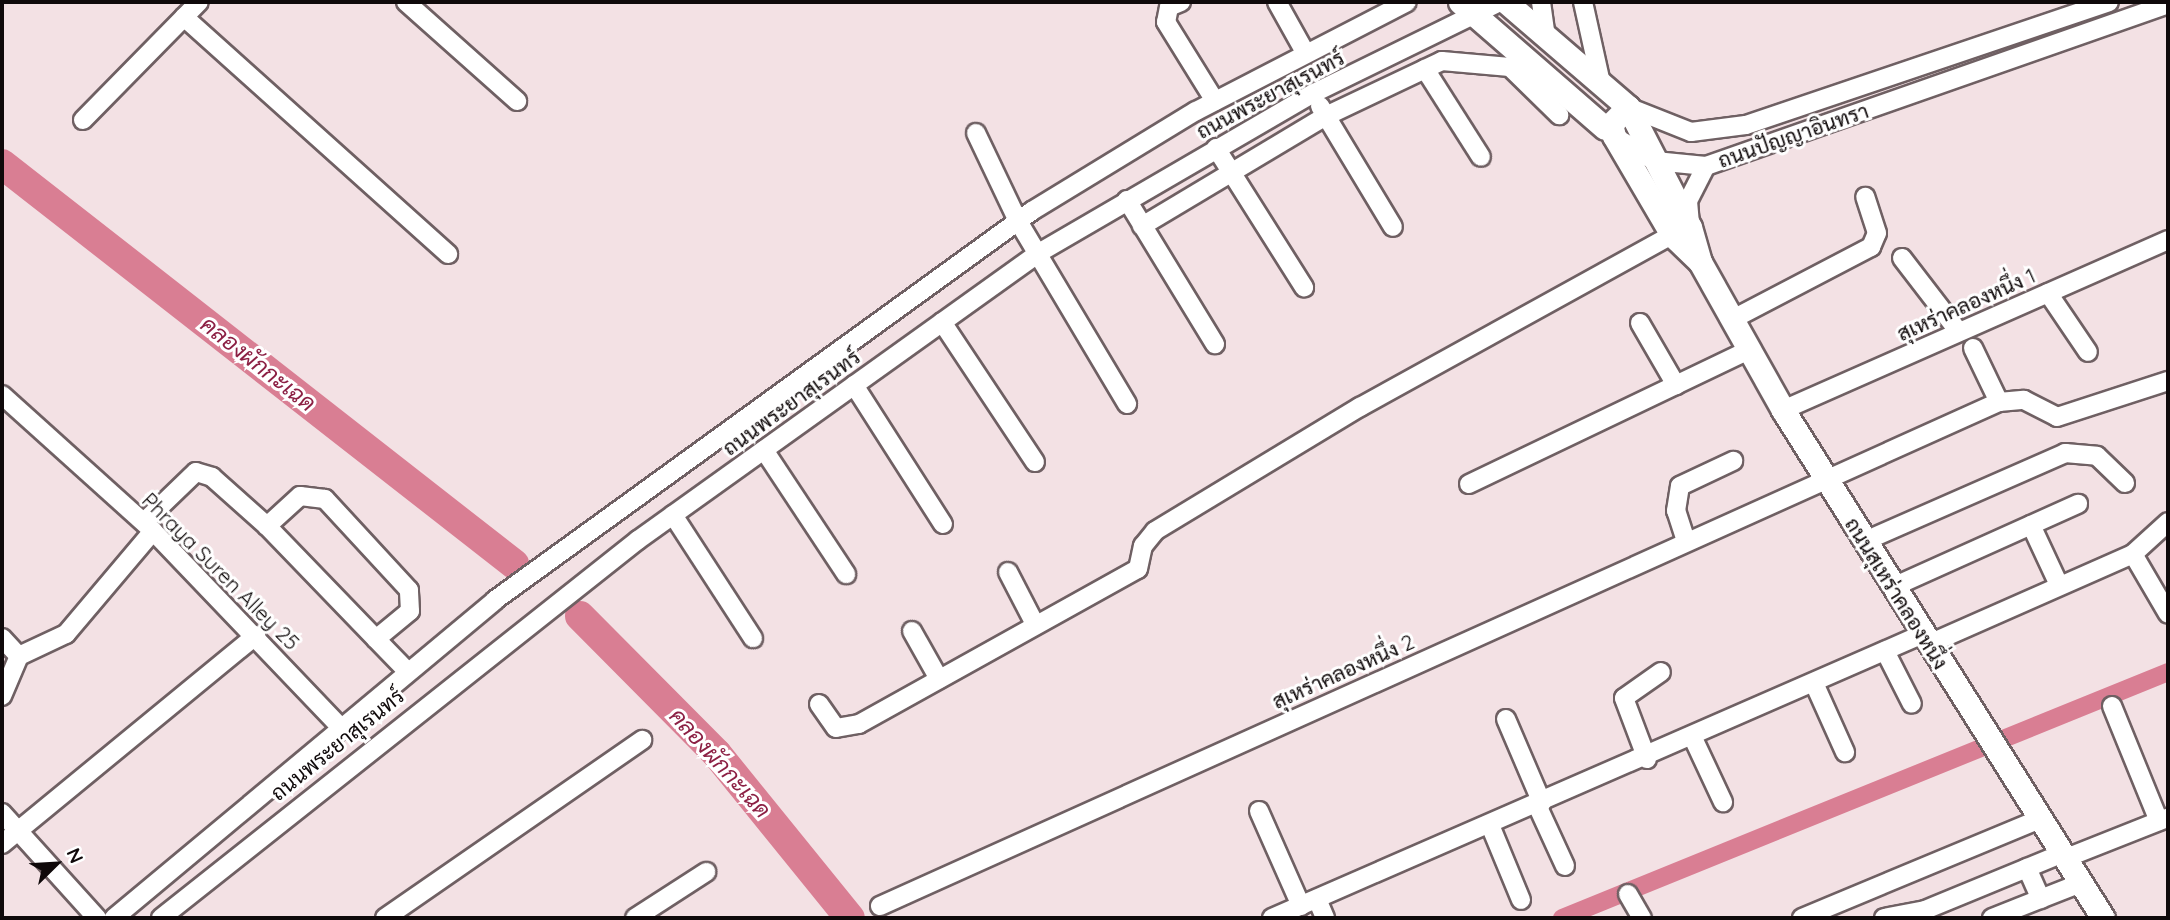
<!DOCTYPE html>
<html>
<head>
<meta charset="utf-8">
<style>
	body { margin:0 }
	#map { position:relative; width:2170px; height:920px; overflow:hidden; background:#f3e1e4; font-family:Quicksand,Sarabun,sans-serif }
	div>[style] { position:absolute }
	.canal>* { height:18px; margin:-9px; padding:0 9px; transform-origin:9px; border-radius:9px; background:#d97e93 }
	.river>* { height:30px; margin:-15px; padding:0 15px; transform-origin:15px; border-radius:15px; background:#d97e93 }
	.roads { filter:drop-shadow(2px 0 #6f6063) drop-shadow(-2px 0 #6f6063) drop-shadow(0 2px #6f6063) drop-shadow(0 -2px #6f6063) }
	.minor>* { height:18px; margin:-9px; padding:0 9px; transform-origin:9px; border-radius:9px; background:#fff }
	.major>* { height:23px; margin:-11.5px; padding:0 11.5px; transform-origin:11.5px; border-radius:11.5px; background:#fff }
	span { translate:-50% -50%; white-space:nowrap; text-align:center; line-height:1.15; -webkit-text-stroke:6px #fff; paint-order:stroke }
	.street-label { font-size:21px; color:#0f090a }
	.water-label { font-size:23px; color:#8c2044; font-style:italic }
	.frame { position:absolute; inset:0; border:4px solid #0f090a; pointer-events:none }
	.north { position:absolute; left:21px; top:829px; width:70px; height:70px; -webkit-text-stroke:5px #fff; paint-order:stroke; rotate:66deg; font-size:19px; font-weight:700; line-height:28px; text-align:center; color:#0f090a }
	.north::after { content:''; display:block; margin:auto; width:24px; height:32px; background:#0f090a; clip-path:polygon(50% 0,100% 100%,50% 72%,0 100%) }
</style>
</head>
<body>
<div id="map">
	<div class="canal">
		<div style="left:1562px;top:918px;width:654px;rotate:-22.09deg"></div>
	</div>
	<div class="river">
		<div style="left:2px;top:164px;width:650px;rotate:38deg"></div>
		<div style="left:580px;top:616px;width:194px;rotate:45.2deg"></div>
		<div style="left:717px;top:754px;width:211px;rotate:51deg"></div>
	</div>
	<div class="roads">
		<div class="minor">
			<div style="left:406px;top:2px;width:149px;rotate:41.7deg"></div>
			<div style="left:1181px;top:2px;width:13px;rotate:157deg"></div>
			<div style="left:1169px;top:7px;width:15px;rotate:101deg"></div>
			<div style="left:1166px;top:22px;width:93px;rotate:58.2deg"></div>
			<div style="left:1277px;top:2px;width:57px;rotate:60.8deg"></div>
			<div style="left:1541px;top:2px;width:36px;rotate:82deg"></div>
			<div style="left:1583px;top:2px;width:83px;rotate:77.5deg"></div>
			<div style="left:184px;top:17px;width:355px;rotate:41.9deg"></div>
			<div style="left:1425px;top:69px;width:104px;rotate:57.5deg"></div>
			<div style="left:1320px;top:106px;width:141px;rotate:58.9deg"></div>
			<div style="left:1628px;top:107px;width:68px;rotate:21.6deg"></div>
			<div style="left:1691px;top:132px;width:55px;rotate:-7.3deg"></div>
			<div style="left:1746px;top:125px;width:383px;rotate:-18.7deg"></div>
			<div style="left:83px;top:120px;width:165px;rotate:-45.5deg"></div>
			<div style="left:976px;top:133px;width:98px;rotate:64.5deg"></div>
			<div style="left:1018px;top:221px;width:213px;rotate:59.2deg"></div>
			<div style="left:1615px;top:137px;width:47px;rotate:31deg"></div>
			<div style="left:1655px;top:161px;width:51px;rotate:5.6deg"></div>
			<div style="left:1706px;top:166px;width:490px;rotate:-19.3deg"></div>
			<div style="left:1216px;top:148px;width:165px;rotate:57.7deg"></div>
			<div style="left:1127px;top:200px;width:169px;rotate:58.6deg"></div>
			<div style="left:1690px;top:224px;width:23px;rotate:-95deg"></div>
			<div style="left:1688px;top:201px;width:39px;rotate:-63deg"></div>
			<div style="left:1142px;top:226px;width:214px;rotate:-30.9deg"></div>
			<div style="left:1326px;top:116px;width:128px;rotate:-25.4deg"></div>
			<div style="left:1442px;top:61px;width:68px;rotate:5deg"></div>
			<div style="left:1510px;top:67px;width:69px;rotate:44.4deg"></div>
			<div style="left:1902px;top:258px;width:93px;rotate:52.4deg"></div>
			<div style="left:2048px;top:293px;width:71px;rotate:55.9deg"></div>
			<div style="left:1733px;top:319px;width:156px;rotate:-27.6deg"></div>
			<div style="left:1871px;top:247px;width:15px;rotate:-67deg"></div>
			<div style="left:1877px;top:233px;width:38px;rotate:-108deg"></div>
			<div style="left:942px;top:322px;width:168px;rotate:56.4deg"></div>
			<div style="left:1640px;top:323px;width:72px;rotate:59.9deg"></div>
			<div style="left:1973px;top:348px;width:60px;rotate:64.3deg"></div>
			<div style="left:854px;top:385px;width:165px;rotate:57.4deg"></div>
			<div style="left:2px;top:395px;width:203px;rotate:42deg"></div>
			<div style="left:153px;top:531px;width:272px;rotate:46.3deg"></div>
			<div style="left:1783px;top:410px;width:421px;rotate:-23.8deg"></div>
			<div style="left:764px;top:450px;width:149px;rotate:56.5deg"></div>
			<div style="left:1469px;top:484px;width:310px;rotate:-25.6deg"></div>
			<div style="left:673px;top:515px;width:147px;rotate:57deg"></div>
			<div style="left:144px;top:522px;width:72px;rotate:-43.9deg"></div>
			<div style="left:196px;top:472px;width:17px;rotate:17deg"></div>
			<div style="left:212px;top:477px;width:74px;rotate:41.7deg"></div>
			<div style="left:2031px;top:525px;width:66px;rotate:65deg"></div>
			<div style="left:1686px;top:541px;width:32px;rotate:-108deg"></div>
			<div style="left:1676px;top:511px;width:25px;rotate:-81deg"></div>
			<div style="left:1680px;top:486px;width:59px;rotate:-25.3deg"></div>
			<div style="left:1865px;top:541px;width:219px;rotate:-23.7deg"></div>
			<div style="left:2065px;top:453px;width:32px;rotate:5deg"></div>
			<div style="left:2097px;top:456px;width:39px;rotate:44deg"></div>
			<div style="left:2133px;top:554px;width:69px;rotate:59.7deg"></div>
			<div style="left:1008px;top:572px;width:59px;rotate:62.6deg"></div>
			<div style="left:1893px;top:587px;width:203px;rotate:-24.2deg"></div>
			<div style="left:912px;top:631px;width:55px;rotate:60.6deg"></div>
			<div style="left:2px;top:638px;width:25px;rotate:47deg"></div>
			<div style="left:376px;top:639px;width:44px;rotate:-39.5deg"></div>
			<div style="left:410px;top:611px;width:21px;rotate:-93deg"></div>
			<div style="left:409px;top:590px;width:124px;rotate:-132.7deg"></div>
			<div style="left:325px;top:499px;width:25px;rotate:-173deg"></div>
			<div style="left:300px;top:496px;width:45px;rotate:137.7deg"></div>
			<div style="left:267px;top:526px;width:157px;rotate:46deg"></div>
			<div style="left:376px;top:639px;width:45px;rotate:45.9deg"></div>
			<div style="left:1929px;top:644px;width:223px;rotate:-23.8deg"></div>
			<div style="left:2133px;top:554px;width:47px;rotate:-42.4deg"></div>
			<div style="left:1885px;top:651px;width:59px;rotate:63deg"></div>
			<div style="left:19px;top:656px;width:52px;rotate:-25.1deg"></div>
			<div style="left:66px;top:634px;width:135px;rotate:-49.8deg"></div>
			<div style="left:1814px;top:683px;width:76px;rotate:65.8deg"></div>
			<div style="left:2px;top:696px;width:43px;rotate:-67deg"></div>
			<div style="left:819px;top:704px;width:29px;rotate:55deg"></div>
			<div style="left:836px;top:728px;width:23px;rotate:-10deg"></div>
			<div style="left:859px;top:724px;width:319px;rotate:-29.1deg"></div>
			<div style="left:1138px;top:569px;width:24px;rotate:-78deg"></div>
			<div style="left:1143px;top:546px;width:19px;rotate:-51deg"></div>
			<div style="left:1155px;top:531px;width:240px;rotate:-31.2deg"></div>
			<div style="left:1360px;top:407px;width:356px;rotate:-28.9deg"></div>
			<div style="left:2112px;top:706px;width:124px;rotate:67.8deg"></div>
			<div style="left:1506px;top:719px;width:91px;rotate:66.8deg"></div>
			<div style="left:1693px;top:738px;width:71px;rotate:64.9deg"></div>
			<div style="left:1647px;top:759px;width:65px;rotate:-110.7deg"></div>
			<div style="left:1624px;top:698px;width:45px;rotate:-35.1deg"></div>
			<div style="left:1537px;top:805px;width:67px;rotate:65.3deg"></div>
			<div style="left:1259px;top:811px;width:104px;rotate:66.1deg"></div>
			<div style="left:2px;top:813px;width:142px;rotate:47.9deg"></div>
			<div style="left:1490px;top:825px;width:81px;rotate:67.5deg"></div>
			<div style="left:2px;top:844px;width:329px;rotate:-39.4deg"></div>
			<div style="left:2066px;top:858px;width:109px;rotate:-21.6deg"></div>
			<div style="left:2027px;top:868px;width:34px;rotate:66deg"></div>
			<div style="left:1628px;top:894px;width:28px;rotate:60deg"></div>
			<div style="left:1317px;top:899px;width:21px;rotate:67deg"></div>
			<div style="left:880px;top:906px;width:1227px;rotate:-24.25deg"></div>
			<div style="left:1999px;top:402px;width:25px;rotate:-5deg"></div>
			<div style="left:2024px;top:400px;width:37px;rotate:27deg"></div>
			<div style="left:2057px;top:417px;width:117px;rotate:-18deg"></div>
			<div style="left:114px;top:918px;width:496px;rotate:-39.8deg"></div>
			<div style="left:495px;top:600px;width:663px;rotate:-35.92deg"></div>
			<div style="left:1032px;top:211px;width:192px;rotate:-31.4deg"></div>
			<div style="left:1196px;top:111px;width:237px;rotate:-27.3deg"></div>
			<div style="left:161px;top:918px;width:609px;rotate:-38.4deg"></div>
			<div style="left:638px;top:540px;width:491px;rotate:-35.6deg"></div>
			<div style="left:1037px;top:254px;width:320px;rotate:-30.2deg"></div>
			<div style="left:1314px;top:93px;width:207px;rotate:-26.1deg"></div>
			<div style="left:385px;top:918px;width:313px;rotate:-34.7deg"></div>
			<div style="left:635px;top:918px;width:85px;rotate:-32.9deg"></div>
			<div style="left:1272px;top:918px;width:710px;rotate:-23.57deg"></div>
			<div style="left:1802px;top:918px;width:258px;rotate:-22.6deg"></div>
			<div style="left:1884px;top:918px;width:42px;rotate:-11deg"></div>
			<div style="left:1925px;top:910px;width:149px;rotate:-22.4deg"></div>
			<div style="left:1992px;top:918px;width:96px;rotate:-21.5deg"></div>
		</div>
		<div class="major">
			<div style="left:1460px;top:2px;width:192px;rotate:41deg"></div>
			<div style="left:1506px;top:2px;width:161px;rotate:40.7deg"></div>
			<div style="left:1628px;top:107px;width:135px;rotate:62.7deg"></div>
			<div style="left:1690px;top:227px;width:36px;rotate:74deg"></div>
			<div style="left:1628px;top:107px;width:24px;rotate:135deg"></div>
			<div style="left:1611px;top:124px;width:12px;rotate:76deg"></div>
			<div style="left:1614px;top:136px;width:115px;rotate:59.6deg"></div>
			<div style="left:1672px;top:235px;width:39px;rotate:44deg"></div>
			<div style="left:1700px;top:262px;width:170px;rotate:60.7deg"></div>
			<div style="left:1783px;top:410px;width:600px;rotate:57.79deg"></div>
		</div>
	</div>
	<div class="street-label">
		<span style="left:1270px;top:94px;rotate:-28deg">ถนนพระยาสุเรนทร์</span>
		<span style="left:1793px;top:135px;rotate:-19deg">ถนนปัญญาอินทรา</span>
		<span style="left:1966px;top:304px;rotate:-24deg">สุเหร่าคลองหนึ่ง 1</span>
		<span style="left:791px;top:402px;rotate:-36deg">ถนนพระยาสุเรนทร์</span>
		<span style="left:221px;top:571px;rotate:45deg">Phraya Suren Alley 25</span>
		<span style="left:1897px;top:593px;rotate:58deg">ถนนสุเหร่าคลองหนึ่ง</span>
		<span style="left:1343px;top:671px;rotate:-24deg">สุเหร่าคลองหนึ่ง 2</span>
		<span style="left:337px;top:744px;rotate:-39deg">ถนนพระยาสุเรนทร์</span>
	</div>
	<div class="water-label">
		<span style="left:258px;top:364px;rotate:38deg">คลองผักกะเฉด</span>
		<span style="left:720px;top:763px;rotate:48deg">คลองผักกะเฉด</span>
	</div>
	<div class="frame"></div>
	<div class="north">N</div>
</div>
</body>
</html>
